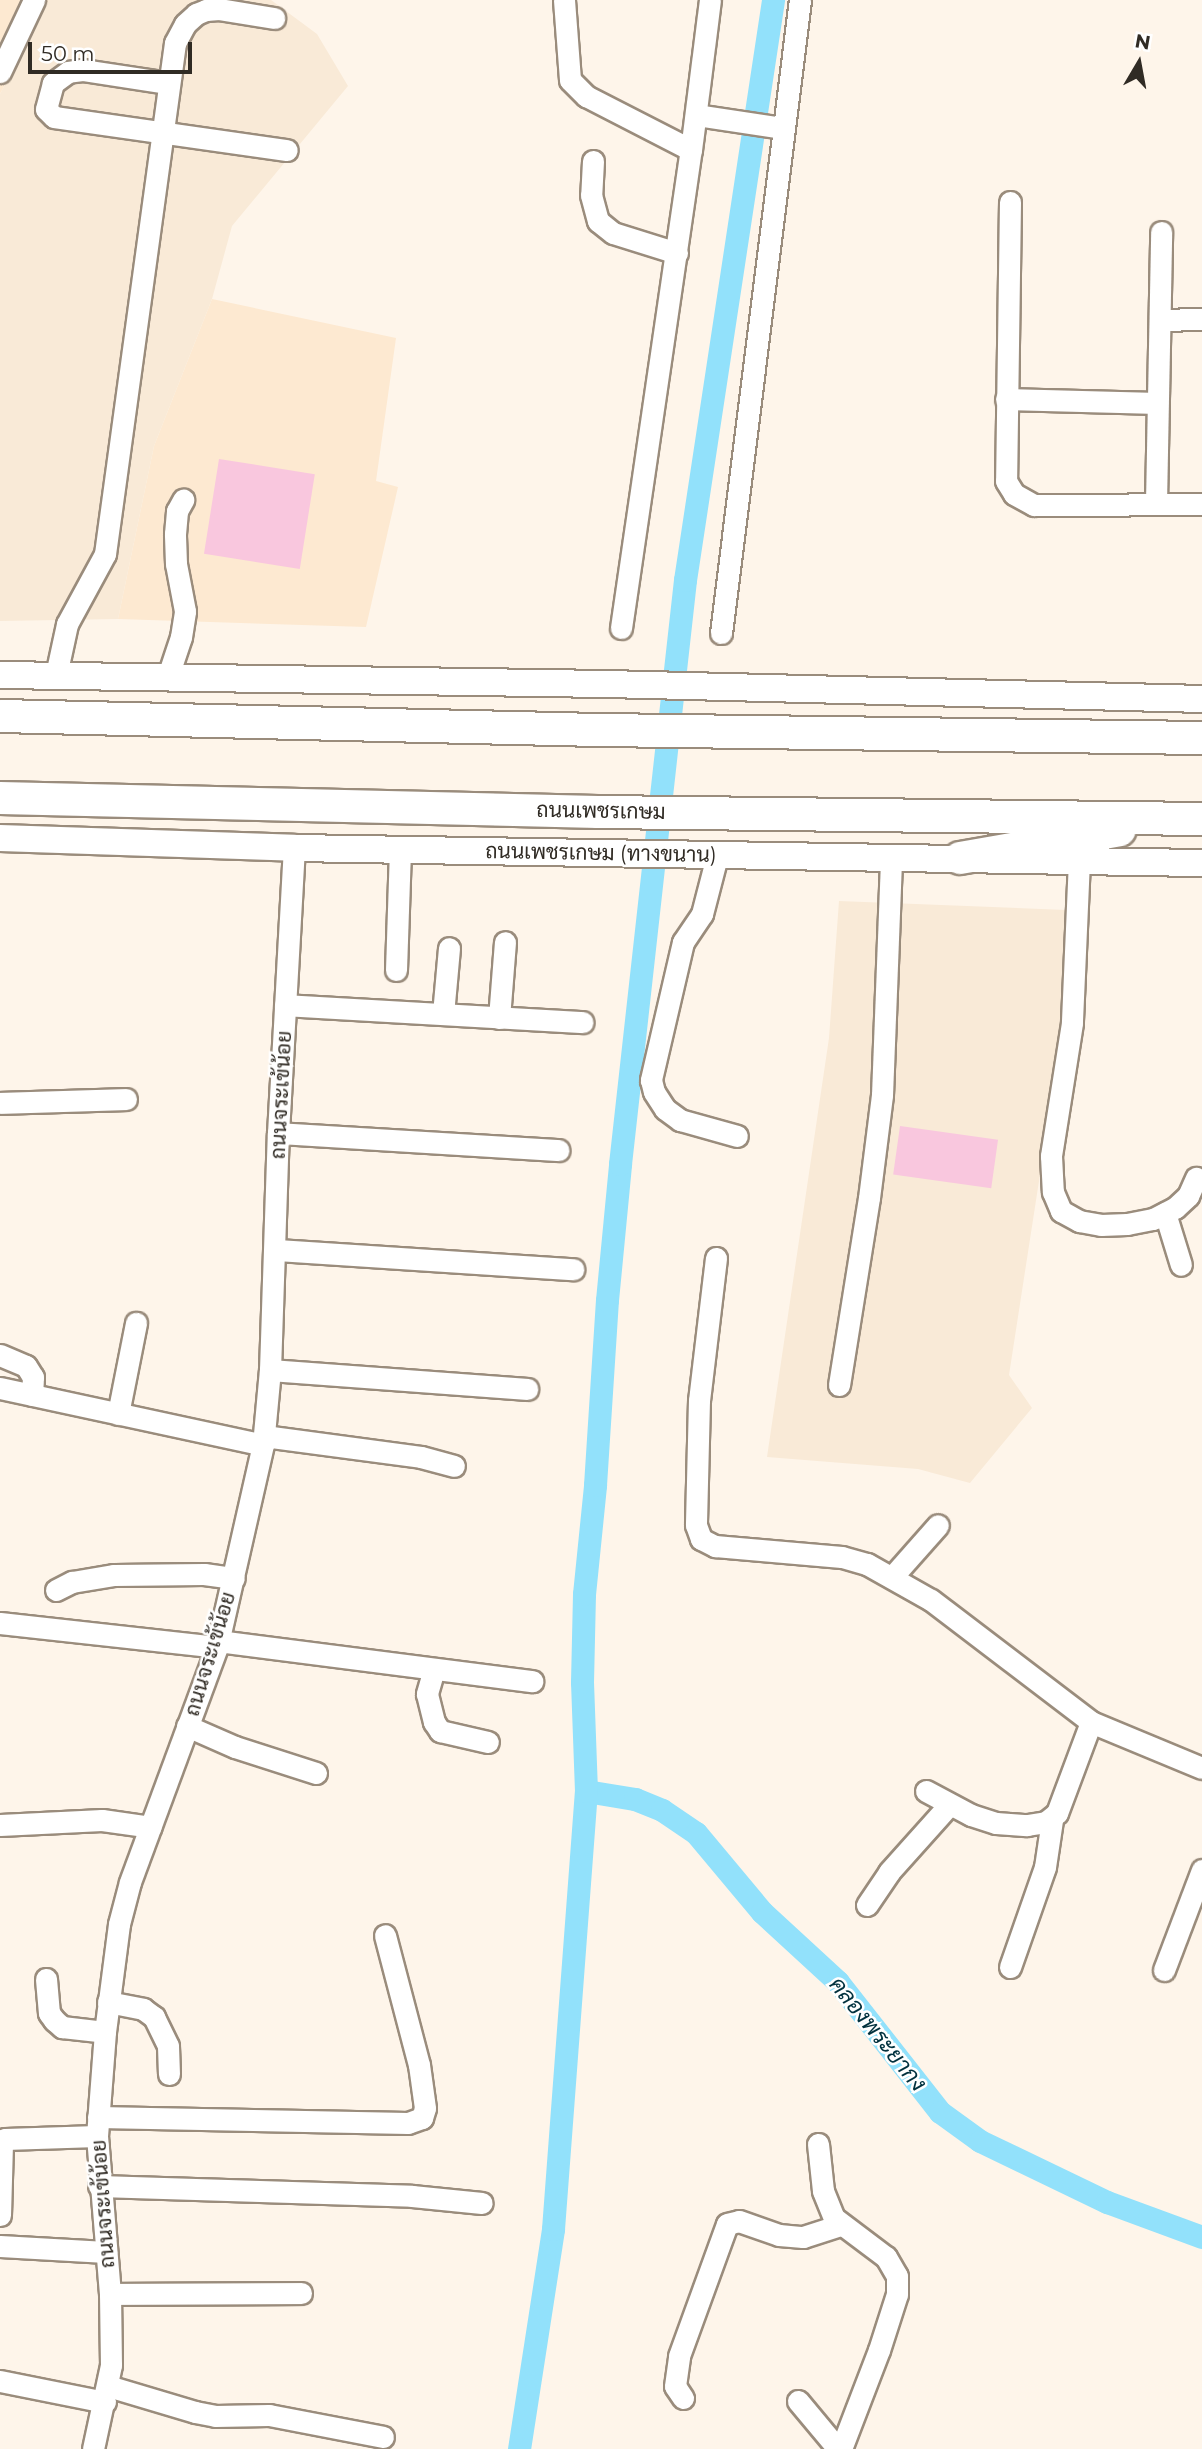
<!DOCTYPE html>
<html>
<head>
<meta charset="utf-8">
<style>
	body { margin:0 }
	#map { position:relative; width:1202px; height:2449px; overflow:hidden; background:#fef5ea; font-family:Montserrat,Sarabun,sans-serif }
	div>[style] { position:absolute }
	.built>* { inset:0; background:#fde9d1 }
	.industrial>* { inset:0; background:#f9ead7 }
	.canal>* { height:23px; margin:-11.5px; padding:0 11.5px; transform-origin:11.5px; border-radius:11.5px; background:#92e1fb }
	.building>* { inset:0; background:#f9c7de; transform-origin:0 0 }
	.roads { filter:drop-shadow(2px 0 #9a8c7c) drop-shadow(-2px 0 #9a8c7c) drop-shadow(0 2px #9a8c7c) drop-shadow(0 -2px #9a8c7c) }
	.minor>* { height:21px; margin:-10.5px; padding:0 10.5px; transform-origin:10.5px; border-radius:10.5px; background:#fff }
	.major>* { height:26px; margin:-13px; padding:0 13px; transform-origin:13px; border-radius:13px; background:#fff }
	.highway>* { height:32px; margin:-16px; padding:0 16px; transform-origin:16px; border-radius:16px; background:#fff }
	span { translate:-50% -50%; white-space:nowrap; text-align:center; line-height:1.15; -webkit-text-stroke:5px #fff; paint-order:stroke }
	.street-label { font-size:21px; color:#302b24 }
	.water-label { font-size:23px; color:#00313e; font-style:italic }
	.north { position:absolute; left:1104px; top:28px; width:70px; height:70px; -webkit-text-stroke:5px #fff; paint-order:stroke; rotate:10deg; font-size:19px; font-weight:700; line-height:28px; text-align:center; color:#302b24 }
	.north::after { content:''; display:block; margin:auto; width:24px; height:32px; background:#302b24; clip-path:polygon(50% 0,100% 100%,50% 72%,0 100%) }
	.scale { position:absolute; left:28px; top:42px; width:164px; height:32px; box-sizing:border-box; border:4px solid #302b24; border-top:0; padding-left:9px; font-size:21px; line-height:24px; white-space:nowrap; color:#302b24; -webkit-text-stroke:5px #fff; paint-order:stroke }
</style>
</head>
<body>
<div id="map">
	<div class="built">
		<div style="clip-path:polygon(0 0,49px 0,0 94px)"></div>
		<div style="clip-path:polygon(212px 299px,396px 338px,376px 481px,398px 487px,366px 627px,118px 619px,154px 446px)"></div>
	</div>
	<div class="industrial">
		<div style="clip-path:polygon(49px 0,271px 0,317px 34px,348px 86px,232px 226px,212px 299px,154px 446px,118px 619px,0 621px,0 94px)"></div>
		<div style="clip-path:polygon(839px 901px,1066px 910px,1067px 1000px,1009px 1375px,1032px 1408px,970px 1483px,918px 1469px,767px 1457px,829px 1038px)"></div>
	</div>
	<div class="canal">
		<div style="left:586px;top:1791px;width:50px;rotate:9.3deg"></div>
		<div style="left:635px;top:1799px;width:29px;rotate:22deg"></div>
		<div style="left:662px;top:1810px;width:41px;rotate:34.1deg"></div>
		<div style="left:696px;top:1833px;width:103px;rotate:50.1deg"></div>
		<div style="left:762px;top:1912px;width:103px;rotate:42.6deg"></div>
		<div style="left:838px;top:1982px;width:165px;rotate:51.9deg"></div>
		<div style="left:940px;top:2112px;width:49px;rotate:35.9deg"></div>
		<div style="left:980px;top:2141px;width:141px;rotate:25.7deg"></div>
		<div style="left:1107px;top:2202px;width:101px;rotate:20.2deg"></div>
		<div style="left:519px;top:2449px;width:223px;rotate:-81.2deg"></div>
		<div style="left:553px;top:2229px;width:439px;rotate:-85.7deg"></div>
		<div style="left:586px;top:1791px;width:109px;rotate:-92.1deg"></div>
		<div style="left:582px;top:1682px;width:88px;rotate:-88.7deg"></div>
		<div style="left:584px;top:1594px;width:110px;rotate:-84.2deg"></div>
		<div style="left:595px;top:1485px;width:185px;rotate:-86.3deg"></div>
		<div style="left:607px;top:1300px;width:137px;rotate:-84.5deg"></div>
		<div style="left:620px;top:1164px;width:588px;rotate:-83.65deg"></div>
		<div style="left:685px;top:580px;width:587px;rotate:-81.37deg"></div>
	</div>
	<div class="building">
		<div style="left:219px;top:459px;width:97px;height:96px;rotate:9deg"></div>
		<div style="left:900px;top:1126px;width:99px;height:49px;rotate:8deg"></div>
	</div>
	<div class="roads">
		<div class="minor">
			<div style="left:564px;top:0;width:80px;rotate:85.7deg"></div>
			<div style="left:570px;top:80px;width:23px;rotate:45deg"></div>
			<div style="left:586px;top:96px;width:118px;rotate:27.2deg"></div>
			<div style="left:0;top:72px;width:80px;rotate:-64.7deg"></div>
			<div style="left:168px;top:83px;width:87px;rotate:-171.4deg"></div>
			<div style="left:82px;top:70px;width:14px;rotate:172deg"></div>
			<div style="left:68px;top:72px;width:19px;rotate:144deg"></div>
			<div style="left:53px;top:83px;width:27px;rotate:105deg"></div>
			<div style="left:46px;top:109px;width:11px;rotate:45deg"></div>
			<div style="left:54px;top:117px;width:235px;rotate:8.1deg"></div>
			<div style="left:696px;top:115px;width:88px;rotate:8.5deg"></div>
			<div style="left:593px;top:161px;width:34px;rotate:93deg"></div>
			<div style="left:591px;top:195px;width:27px;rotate:75deg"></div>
			<div style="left:598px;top:221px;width:19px;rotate:39deg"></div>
			<div style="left:613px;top:233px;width:67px;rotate:17.4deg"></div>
			<div style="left:1010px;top:202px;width:279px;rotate:90.8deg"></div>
			<div style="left:1006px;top:481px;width:15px;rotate:58deg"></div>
			<div style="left:1014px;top:494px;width:23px;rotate:29deg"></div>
			<div style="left:1034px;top:505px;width:168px;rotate:-0.3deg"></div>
			<div style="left:1160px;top:320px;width:42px;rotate:-1.4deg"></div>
			<div style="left:1006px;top:399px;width:151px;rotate:1.5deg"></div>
			<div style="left:1156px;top:503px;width:271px;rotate:-88.9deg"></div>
			<div style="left:621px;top:628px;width:483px;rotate:-81.7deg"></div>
			<div style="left:691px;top:150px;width:151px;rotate:-82.8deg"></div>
			<div style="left:721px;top:633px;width:638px;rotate:-82.89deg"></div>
			<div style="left:56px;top:675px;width:52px;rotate:-77.8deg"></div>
			<div style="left:67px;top:624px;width:80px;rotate:-61.5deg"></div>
			<div style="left:105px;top:554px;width:516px;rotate:-82.2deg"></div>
			<div style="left:175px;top:43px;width:21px;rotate:-62deg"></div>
			<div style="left:185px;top:24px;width:15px;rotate:-42deg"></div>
			<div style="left:196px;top:14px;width:11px;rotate:-22deg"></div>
			<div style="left:206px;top:10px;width:13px;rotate:-4deg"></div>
			<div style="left:219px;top:9px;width:56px;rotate:9.3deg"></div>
			<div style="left:168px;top:676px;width:41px;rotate:-71.6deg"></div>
			<div style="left:181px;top:637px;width:26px;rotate:-81deg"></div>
			<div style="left:185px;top:611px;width:48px;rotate:-100.8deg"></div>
			<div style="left:176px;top:564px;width:30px;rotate:-92deg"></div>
			<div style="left:175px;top:534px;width:23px;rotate:-85deg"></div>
			<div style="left:177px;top:511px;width:13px;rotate:-61deg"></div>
			<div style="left:717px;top:856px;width:60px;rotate:104.5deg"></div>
			<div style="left:702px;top:914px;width:34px;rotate:124deg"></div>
			<div style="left:683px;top:942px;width:142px;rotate:103.1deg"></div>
			<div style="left:651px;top:1080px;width:12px;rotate:76deg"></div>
			<div style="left:654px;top:1092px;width:20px;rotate:57deg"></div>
			<div style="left:665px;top:1109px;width:19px;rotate:36deg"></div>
			<div style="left:680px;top:1120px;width:59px;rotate:15.7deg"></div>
			<div style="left:1079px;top:860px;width:163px;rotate:92.5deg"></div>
			<div style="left:1072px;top:1023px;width:135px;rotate:99deg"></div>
			<div style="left:1051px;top:1156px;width:36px;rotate:87deg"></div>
			<div style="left:1053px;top:1192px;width:21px;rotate:67deg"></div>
			<div style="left:1061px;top:1211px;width:21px;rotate:29deg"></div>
			<div style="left:1079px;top:1221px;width:22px;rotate:10deg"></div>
			<div style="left:1101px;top:1225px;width:26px;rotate:-2deg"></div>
			<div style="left:1127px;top:1224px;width:26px;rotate:-11deg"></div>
			<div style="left:1153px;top:1219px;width:25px;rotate:-27deg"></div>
			<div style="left:1175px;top:1208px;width:18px;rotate:-43deg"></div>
			<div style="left:1188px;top:1196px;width:20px;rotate:-66deg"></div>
			<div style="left:396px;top:970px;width:120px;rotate:-88.1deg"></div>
			<div style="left:285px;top:1005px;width:298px;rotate:3.3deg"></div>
			<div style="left:443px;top:1014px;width:66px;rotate:-84.8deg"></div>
			<div style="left:499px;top:1018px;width:76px;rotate:-85.5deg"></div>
			<div style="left:0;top:1103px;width:126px;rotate:-1.8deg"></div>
			<div style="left:278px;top:1133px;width:281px;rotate:3.5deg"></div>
			<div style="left:1165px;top:1213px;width:54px;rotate:72.9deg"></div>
			<div style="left:276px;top:1250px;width:298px;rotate:3.7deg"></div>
			<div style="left:716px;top:1258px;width:143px;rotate:96.8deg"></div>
			<div style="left:699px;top:1400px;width:125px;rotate:91.4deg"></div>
			<div style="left:696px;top:1525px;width:15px;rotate:70deg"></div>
			<div style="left:701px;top:1539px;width:16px;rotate:27deg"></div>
			<div style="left:715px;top:1546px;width:127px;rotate:5deg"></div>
			<div style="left:842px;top:1557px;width:26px;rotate:16deg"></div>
			<div style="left:867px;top:1564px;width:73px;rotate:29.4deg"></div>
			<div style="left:931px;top:1600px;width:201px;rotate:37.3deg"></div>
			<div style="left:1091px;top:1722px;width:120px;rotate:22.5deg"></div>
			<div style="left:0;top:1355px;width:28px;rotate:23deg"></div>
			<div style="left:26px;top:1366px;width:13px;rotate:58deg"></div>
			<div style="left:33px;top:1377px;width:18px;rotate:93deg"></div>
			<div style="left:270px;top:1370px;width:258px;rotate:4.2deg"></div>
			<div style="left:839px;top:1385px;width:189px;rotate:-80.9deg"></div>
			<div style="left:869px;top:1198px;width:104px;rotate:-82.8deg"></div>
			<div style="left:882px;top:1095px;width:235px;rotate:-87.8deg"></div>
			<div style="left:0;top:1388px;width:269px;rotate:12.2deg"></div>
			<div style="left:118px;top:1414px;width:93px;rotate:-78.8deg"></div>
			<div style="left:264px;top:1436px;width:158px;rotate:7.6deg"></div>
			<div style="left:421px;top:1457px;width:34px;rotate:15deg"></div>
			<div style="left:892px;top:1577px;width:69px;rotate:-48.5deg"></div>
			<div style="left:56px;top:1590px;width:18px;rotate:-27deg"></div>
			<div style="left:72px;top:1582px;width:43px;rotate:-9.5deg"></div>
			<div style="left:114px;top:1575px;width:90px;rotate:-0.6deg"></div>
			<div style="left:204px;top:1574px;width:30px;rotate:8deg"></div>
			<div style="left:0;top:1623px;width:218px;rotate:6.3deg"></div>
			<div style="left:218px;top:1641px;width:317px;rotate:7.3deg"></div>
			<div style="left:434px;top:1669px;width:26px;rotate:106deg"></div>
			<div style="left:427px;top:1694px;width:29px;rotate:76deg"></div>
			<div style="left:434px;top:1722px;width:11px;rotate:56deg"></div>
			<div style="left:440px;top:1731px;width:49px;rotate:12.9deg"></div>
			<div style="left:187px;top:1726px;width:52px;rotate:23.6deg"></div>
			<div style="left:235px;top:1747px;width:85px;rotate:17.8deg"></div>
			<div style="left:926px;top:1791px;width:51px;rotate:28.1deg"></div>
			<div style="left:971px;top:1815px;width:26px;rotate:18deg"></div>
			<div style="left:996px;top:1823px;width:31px;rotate:4deg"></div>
			<div style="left:1027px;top:1825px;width:19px;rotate:-9deg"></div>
			<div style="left:1046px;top:1822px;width:14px;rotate:-39deg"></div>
			<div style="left:1057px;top:1813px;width:97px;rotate:-69.5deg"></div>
			<div style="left:0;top:1825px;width:102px;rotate:-2.8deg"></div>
			<div style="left:102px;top:1820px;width:49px;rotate:8.1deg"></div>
			<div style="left:867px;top:1905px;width:40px;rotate:-56deg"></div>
			<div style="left:889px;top:1872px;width:90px;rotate:-48.2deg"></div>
			<div style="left:1010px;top:1967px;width:106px;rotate:-70.7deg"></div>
			<div style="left:1045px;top:1867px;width:48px;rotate:-81.5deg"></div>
			<div style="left:1164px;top:1970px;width:107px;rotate:-69.2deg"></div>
			<div style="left:46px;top:1979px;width:34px;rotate:85deg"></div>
			<div style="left:49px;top:2013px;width:9px;rotate:54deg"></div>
			<div style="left:54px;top:2020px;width:11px;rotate:41deg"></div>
			<div style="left:62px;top:2027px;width:43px;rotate:6.6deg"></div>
			<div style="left:108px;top:2002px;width:36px;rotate:11deg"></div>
			<div style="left:143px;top:2009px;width:14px;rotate:36deg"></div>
			<div style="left:154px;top:2017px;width:32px;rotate:64deg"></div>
			<div style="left:168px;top:2046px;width:28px;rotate:88deg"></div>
			<div style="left:98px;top:2117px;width:310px;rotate:1.1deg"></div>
			<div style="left:408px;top:2123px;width:15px;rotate:-20deg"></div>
			<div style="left:422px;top:2118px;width:10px;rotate:-73deg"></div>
			<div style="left:425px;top:2108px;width:43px;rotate:-97.9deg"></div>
			<div style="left:419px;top:2065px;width:134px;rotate:-104.7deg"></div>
			<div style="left:818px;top:2144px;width:47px;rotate:83.9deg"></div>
			<div style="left:823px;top:2191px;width:29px;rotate:68deg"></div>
			<div style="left:834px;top:2218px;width:65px;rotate:36.9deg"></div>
			<div style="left:886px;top:2257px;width:22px;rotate:60deg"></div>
			<div style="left:897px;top:2276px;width:18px;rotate:90deg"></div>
			<div style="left:897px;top:2294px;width:59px;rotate:107.8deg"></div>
			<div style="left:879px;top:2350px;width:106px;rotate:111deg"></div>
			<div style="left:99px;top:2186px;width:313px;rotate:1.8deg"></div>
			<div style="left:412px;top:2196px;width:70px;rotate:5.7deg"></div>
			<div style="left:0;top:2215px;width:72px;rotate:-88.4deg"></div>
			<div style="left:2px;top:2143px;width:5px;rotate:-53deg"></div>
			<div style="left:5px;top:2139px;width:92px;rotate:-1.9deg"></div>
			<div style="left:0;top:2246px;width:106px;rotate:3.2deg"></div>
			<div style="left:110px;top:2294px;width:191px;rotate:-0.3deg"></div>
			<div style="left:0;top:2381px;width:107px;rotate:11.3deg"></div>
			<div style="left:108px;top:2386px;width:91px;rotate:16.6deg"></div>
			<div style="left:195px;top:2412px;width:20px;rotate:11deg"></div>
			<div style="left:215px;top:2416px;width:54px;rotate:-1.1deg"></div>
			<div style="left:269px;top:2415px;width:116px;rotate:10.9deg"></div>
			<div style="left:683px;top:2398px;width:14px;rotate:-124deg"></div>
			<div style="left:675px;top:2386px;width:30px;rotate:-82deg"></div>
			<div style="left:679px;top:2356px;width:140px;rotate:-70deg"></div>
			<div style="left:727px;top:2224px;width:12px;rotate:-14deg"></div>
			<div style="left:739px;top:2221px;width:42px;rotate:19.3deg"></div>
			<div style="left:779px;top:2235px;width:24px;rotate:5deg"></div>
			<div style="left:803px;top:2237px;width:40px;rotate:-18deg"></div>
			<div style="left:798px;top:2401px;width:62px;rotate:50.2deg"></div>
			<div style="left:93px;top:2449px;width:86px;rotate:-77.9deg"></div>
			<div style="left:111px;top:2365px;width:71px;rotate:-90.8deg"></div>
			<div style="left:110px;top:2294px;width:159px;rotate:-94.7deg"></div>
			<div style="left:97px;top:2136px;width:104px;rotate:-85.6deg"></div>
			<div style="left:105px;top:2032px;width:109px;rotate:-82.6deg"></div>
			<div style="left:119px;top:1924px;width:43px;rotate:-75.3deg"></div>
			<div style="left:130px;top:1882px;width:251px;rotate:-69.7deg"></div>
			<div style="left:217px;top:1647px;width:207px;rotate:-77.2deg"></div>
			<div style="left:263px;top:1445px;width:75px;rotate:-84.7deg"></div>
			<div style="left:270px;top:1370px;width:237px;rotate:-88.1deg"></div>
			<div style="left:278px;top:1133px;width:285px;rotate:-86.8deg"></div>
		</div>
		<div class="major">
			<div style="left:0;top:675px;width:607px;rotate:0.85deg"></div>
			<div style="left:607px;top:684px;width:595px;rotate:1.44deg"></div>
			<div style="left:0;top:838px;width:294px;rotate:1.9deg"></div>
			<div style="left:294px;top:848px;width:908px;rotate:0.95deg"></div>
		</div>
		<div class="highway">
			<div style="left:0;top:716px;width:600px;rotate:1.34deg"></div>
			<div style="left:600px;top:730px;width:602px;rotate:0.76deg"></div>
			<div style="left:0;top:798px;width:598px;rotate:1.34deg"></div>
			<div style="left:598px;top:812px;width:604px;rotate:0.66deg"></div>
			<div style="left:960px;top:858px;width:162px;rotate:-9.9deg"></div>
		</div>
	</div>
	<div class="street-label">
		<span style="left:601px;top:811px;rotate:1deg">ถนนเพชรเกษม</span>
		<span style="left:601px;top:853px;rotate:1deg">ถนนเพชรเกษม (ทางขนาน)</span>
		<span style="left:281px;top:1095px;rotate:-87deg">ถนนจระเข้น้อย</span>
		<span style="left:210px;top:1654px;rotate:-73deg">ถนนจระเข้น้อย</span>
		<span style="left:103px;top:2204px;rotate:-94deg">ถนนจระเข้น้อย</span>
	</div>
	<div class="water-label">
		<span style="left:878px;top:2034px;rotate:51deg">คลองพระยากง</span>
	</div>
	<div class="north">N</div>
	<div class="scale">50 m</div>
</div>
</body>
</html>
